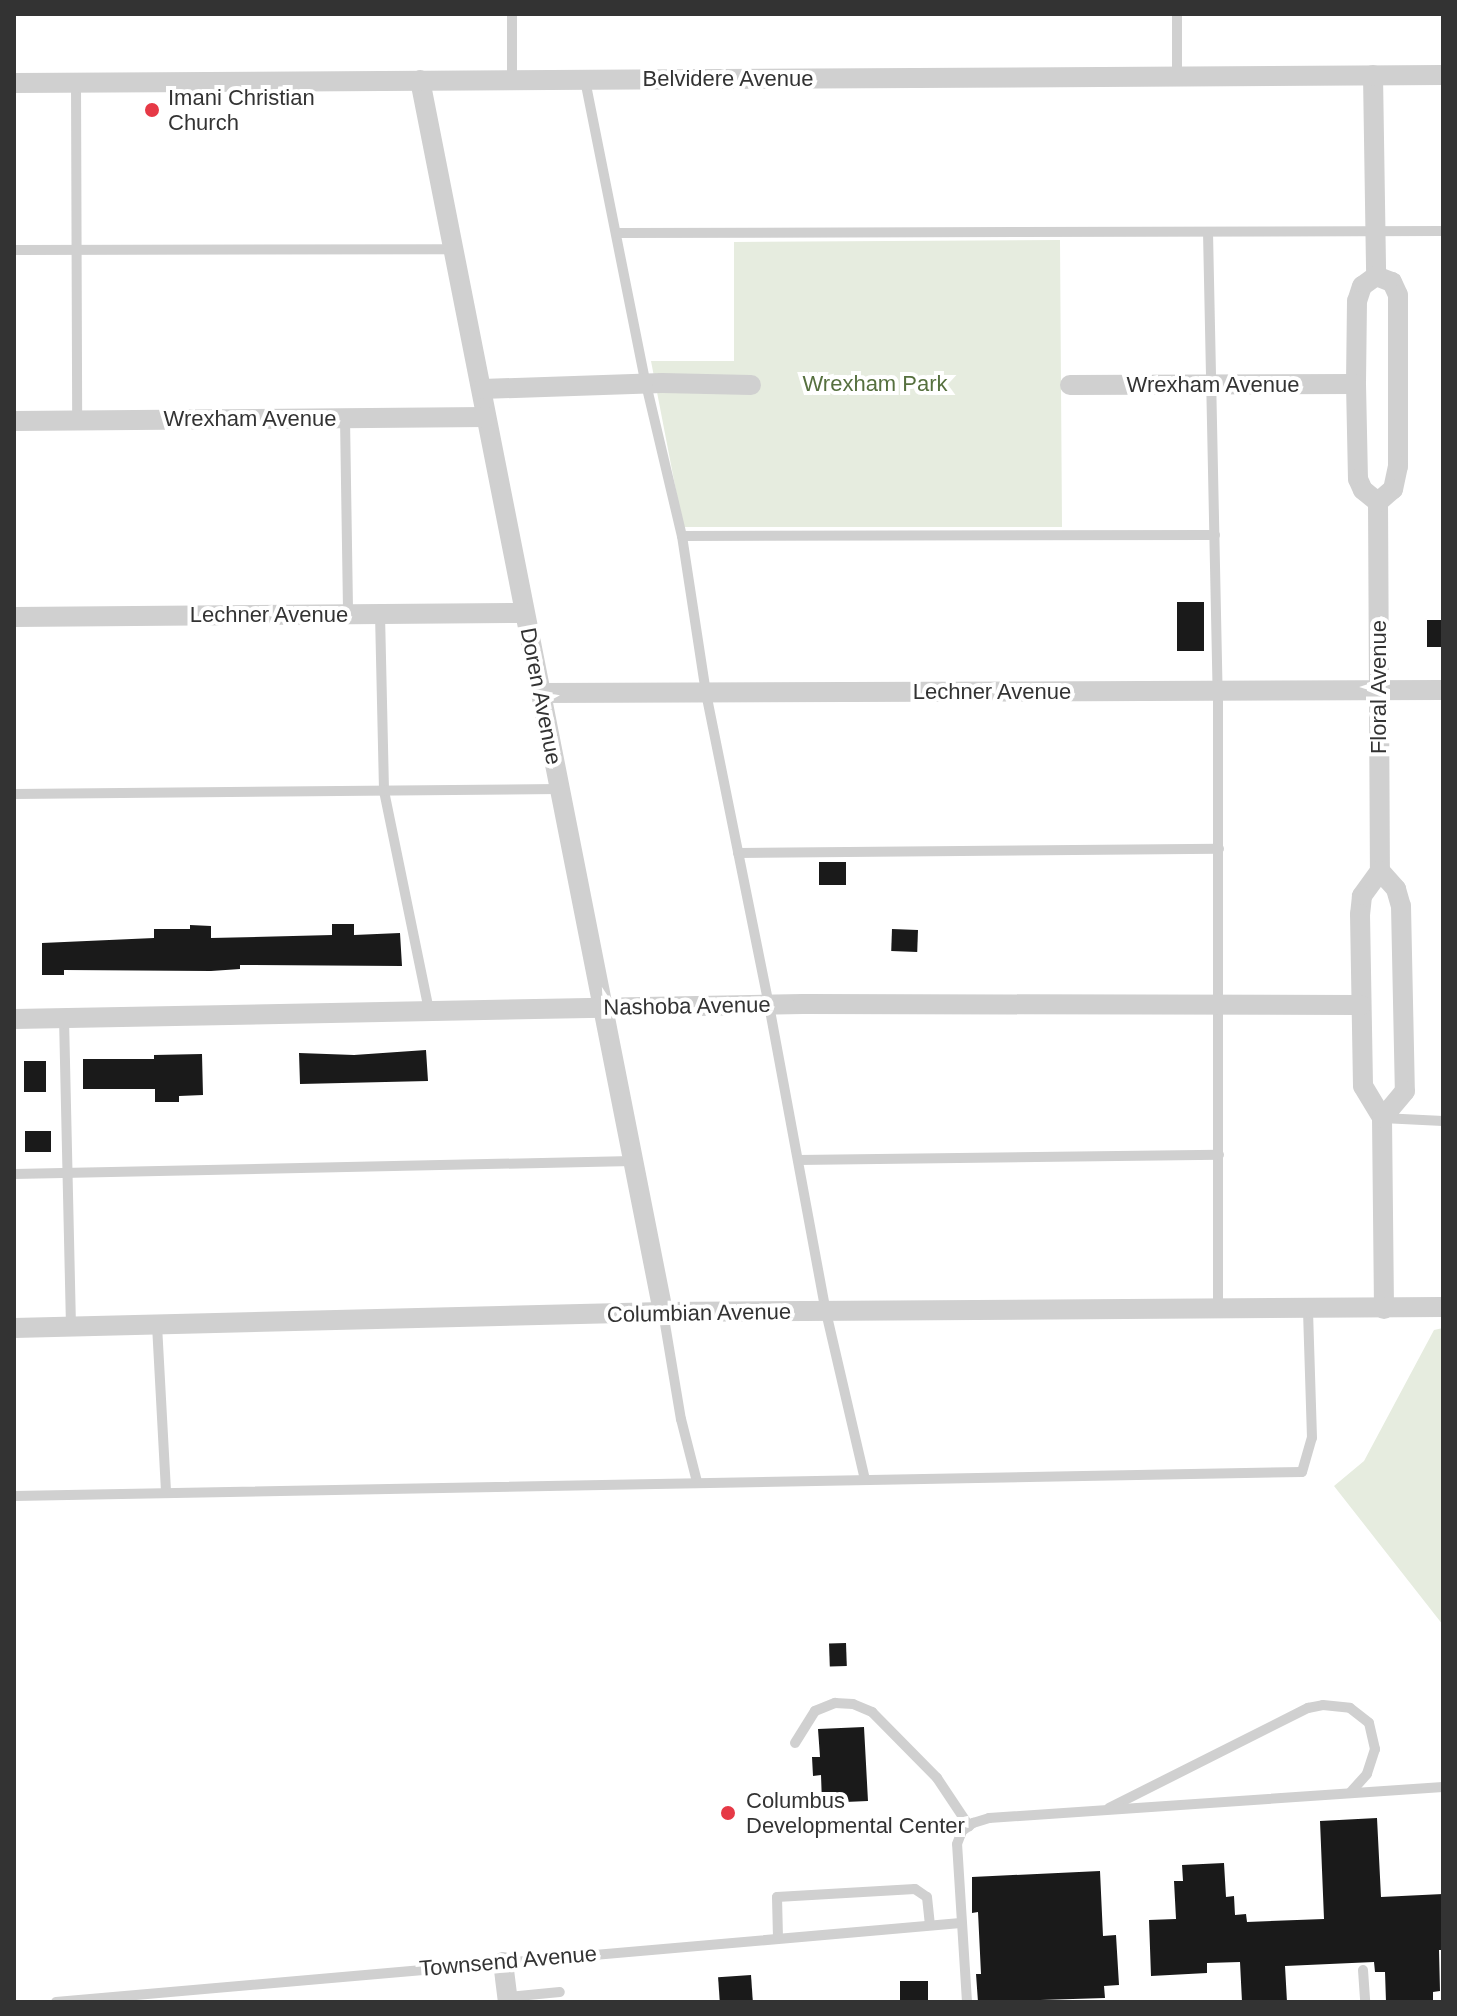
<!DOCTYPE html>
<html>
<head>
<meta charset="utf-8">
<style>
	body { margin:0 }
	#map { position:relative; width:1457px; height:2016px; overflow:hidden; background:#fff; font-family:Helvetica,sans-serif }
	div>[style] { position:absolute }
	.green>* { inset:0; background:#e6ecdf }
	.building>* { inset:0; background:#1a1a1a; transform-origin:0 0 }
	.lane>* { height:10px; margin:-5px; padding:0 5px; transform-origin:5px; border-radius:5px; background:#d0d0d0 }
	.street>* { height:20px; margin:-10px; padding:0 10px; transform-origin:10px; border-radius:10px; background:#d0d0d0 }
	.dots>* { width:22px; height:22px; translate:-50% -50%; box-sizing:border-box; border:4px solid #fff; border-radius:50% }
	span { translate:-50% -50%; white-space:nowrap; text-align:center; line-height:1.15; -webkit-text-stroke:8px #fff; paint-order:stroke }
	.street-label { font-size:22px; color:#333 }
	.poi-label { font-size:22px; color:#333 }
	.left { translate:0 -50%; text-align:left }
	.park-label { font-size:22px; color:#56703f }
	.frame { position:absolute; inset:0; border:16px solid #333; pointer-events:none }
</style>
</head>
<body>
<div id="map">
	<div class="green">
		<div style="clip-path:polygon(1060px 240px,1062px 527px,683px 527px,651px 361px,734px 361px,734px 242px)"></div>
		<div style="clip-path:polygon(1443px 1328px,1443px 1625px,1334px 1486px,1364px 1461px,1434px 1330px)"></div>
	</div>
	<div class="building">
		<div style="left:1177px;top:602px;width:27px;height:49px"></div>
		<div style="left:1427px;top:620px;width:16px;height:27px"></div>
		<div style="left:819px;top:862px;width:27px;height:23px"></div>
		<div style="clip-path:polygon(332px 924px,354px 924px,354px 935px,400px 933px,402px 966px,240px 965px,240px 969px,211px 971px,64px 970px,64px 975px,42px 975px,42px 943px,154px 938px,154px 929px,190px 929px,190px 925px,211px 926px,211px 938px,332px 935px)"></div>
		<div style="left:892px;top:929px;width:26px;height:22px;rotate:2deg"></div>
		<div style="clip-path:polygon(426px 1050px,428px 1081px,300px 1084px,299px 1053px,354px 1055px)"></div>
		<div style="clip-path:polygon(202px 1054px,203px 1095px,179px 1096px,179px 1102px,155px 1102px,155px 1089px,83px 1089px,83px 1059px,154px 1059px,154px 1055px)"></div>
		<div style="left:24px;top:1061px;width:22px;height:31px"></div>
		<div style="left:25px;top:1131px;width:26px;height:21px"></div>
		<div style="left:846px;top:1643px;width:23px;height:17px;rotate:88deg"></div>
		<div style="clip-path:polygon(864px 1727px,868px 1801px,822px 1803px,821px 1775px,813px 1776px,812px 1757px,820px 1757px,818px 1729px)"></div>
		<div style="clip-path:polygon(1377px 1818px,1381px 1897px,1443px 1894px,1443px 1950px,1439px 1950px,1440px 1991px,1433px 1992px,1433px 2002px,1386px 2002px,1385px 1972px,1375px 1972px,1374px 1962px,1285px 1966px,1287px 2002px,1242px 2002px,1240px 1962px,1207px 1963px,1207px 1973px,1151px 1976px,1149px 1920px,1176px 1919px,1174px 1881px,1183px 1881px,1182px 1865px,1224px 1863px,1226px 1897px,1234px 1896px,1235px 1915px,1246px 1914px,1247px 1922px,1324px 1919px,1320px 1821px)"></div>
		<div style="clip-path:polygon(1100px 1871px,1103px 1936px,1116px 1935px,1119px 1985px,1104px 1986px,1105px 1998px,978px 2002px,976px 1974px,981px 1974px,978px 1912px,972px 1913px,972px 1877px)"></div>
		<div style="left:751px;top:1975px;width:27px;height:33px;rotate:86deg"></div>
		<div style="left:900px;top:1981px;width:28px;height:21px"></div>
	</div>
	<div class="lane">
		<div style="left:1177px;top:76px;width:62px;rotate:-90deg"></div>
		<div style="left:512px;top:78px;width:64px;rotate:-90deg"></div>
		<div style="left:585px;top:80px;width:310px;rotate:78.7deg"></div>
		<div style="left:646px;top:384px;width:156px;rotate:76.7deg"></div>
		<div style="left:682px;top:536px;width:159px;rotate:81.3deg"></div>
		<div style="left:706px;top:693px;width:318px;rotate:78.6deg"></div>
		<div style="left:769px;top:1005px;width:312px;rotate:79.5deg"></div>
		<div style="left:826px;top:1312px;width:171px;rotate:76.9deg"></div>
		<div style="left:76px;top:82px;width:338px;rotate:89.8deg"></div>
		<div style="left:1208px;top:232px;width:459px;rotate:88.8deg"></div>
		<div style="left:1218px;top:691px;width:618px;rotate:90deg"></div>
		<div style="left:617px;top:233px;width:826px;rotate:-0.14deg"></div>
		<div style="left:14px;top:250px;width:440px;rotate:-0.1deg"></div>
		<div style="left:345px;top:418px;width:197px;rotate:89.1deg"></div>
		<div style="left:682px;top:536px;width:533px;rotate:-0.11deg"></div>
		<div style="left:380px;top:614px;width:177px;rotate:88.7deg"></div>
		<div style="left:384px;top:791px;width:225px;rotate:78.4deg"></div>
		<div style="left:14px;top:794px;width:545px;rotate:-0.53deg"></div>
		<div style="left:738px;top:853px;width:481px;rotate:-0.5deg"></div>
		<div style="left:64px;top:1018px;width:309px;rotate:88.7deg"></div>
		<div style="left:1382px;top:1118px;width:61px;rotate:2.8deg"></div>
		<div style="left:798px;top:1160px;width:421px;rotate:-0.7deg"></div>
		<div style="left:14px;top:1174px;width:619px;rotate:-1.2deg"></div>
		<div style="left:663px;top:1312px;width:109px;rotate:80.5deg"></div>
		<div style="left:681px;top:1419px;width:65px;rotate:75.7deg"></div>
		<div style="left:157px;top:1325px;width:168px;rotate:86.9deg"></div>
		<div style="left:14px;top:1496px;width:1288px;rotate:-1.07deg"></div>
		<div style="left:1302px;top:1472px;width:35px;rotate:-74deg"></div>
		<div style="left:1312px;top:1438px;width:129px;rotate:-91.8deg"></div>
		<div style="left:795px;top:1743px;width:38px;rotate:-58deg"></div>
		<div style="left:815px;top:1711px;width:22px;rotate:-22deg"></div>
		<div style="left:835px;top:1703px;width:18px;rotate:3deg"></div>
		<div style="left:853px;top:1704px;width:21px;rotate:23deg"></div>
		<div style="left:872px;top:1712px;width:93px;rotate:45.4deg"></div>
		<div style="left:937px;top:1778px;width:58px;rotate:56.3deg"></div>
		<div style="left:1109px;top:1808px;width:223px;rotate:-26.7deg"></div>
		<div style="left:1308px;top:1708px;width:15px;rotate:-11deg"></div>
		<div style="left:1323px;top:1705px;width:27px;rotate:6deg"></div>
		<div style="left:1350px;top:1708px;width:24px;rotate:38deg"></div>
		<div style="left:1369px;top:1723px;width:27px;rotate:77deg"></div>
		<div style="left:1375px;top:1749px;width:26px;rotate:108deg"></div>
		<div style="left:1367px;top:1774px;width:24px;rotate:132deg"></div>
		<div style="left:778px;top:1938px;width:41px;rotate:-91.4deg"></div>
		<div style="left:777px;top:1897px;width:138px;rotate:-3.3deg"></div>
		<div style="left:915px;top:1889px;width:14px;rotate:34deg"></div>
		<div style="left:927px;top:1897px;width:28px;rotate:84deg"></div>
		<div style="left:1363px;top:1970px;width:32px;rotate:86deg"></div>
		<div style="left:507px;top:1997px;width:53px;rotate:-5.4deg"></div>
		<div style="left:56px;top:2002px;width:908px;rotate:-4.99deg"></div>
		<div style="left:967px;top:2002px;width:158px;rotate:-93.6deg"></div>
		<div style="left:957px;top:1844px;width:14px;rotate:-69deg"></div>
		<div style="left:962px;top:1831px;width:14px;rotate:-36deg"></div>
		<div style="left:973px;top:1823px;width:17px;rotate:-17deg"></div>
		<div style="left:989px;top:1818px;width:455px;rotate:-3.9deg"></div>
	</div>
	<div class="street">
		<div style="left:1373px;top:75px;width:201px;rotate:89.1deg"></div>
		<div style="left:420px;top:80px;width:1256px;rotate:78.84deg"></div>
		<div style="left:14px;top:83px;width:1429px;rotate:-0.32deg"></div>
		<div style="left:1376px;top:276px;width:17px;rotate:21deg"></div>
		<div style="left:1392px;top:282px;width:14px;rotate:65deg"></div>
		<div style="left:1398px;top:295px;width:171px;rotate:90deg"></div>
		<div style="left:1398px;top:466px;width:24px;rotate:102deg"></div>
		<div style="left:1393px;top:489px;width:20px;rotate:139deg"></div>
		<div style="left:1378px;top:502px;width:369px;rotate:89.7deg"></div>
		<div style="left:1380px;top:871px;width:31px;rotate:126deg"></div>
		<div style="left:1362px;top:896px;width:18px;rotate:96deg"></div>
		<div style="left:1360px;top:914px;width:172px;rotate:89deg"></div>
		<div style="left:1363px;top:1086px;width:37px;rotate:59deg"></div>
		<div style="left:1382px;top:1118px;width:191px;rotate:89.4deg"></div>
		<div style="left:1376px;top:276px;width:17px;rotate:144deg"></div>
		<div style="left:1362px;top:286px;width:16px;rotate:108deg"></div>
		<div style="left:1357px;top:301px;width:83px;rotate:90.7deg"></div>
		<div style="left:1356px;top:384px;width:95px;rotate:88.8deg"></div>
		<div style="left:1358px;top:479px;width:12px;rotate:66deg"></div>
		<div style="left:1363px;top:490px;width:19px;rotate:39deg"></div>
		<div style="left:1070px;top:385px;width:286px;rotate:-0.2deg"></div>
		<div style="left:482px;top:389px;width:180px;rotate:-1.9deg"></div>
		<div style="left:662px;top:383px;width:89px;rotate:1.3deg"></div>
		<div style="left:14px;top:421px;width:472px;rotate:-0.5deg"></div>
		<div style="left:14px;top:617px;width:510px;rotate:-0.45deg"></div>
		<div style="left:540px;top:693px;width:903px;rotate:-0.19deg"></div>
		<div style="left:1380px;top:871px;width:24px;rotate:48deg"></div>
		<div style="left:1396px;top:889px;width:18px;rotate:74deg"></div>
		<div style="left:1401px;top:906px;width:185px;rotate:88.8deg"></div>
		<div style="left:1405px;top:1091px;width:35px;rotate:130deg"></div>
		<div style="left:14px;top:1019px;width:789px;rotate:-1.09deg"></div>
		<div style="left:803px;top:1004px;width:558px;rotate:0.1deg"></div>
		<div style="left:14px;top:1328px;width:649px;rotate:-1.41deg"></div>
		<div style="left:663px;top:1312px;width:780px;rotate:-0.37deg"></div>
		<div style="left:503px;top:1962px;width:40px;rotate:82.9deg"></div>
	</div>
	<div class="dots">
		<div style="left:152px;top:110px;background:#e63946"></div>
		<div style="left:728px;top:1813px;background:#e63946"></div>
	</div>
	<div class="street-label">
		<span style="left:728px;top:79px">Belvidere Avenue</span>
		<span style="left:1213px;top:385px">Wrexham Avenue</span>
		<span style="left:250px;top:419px">Wrexham Avenue</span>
		<span style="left:269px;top:615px">Lechner Avenue</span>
		<span style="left:1379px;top:687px;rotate:-90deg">Floral Avenue</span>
		<span style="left:992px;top:692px">Lechner Avenue</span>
		<span style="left:541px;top:696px;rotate:79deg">Doren Avenue</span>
		<span style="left:687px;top:1006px;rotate:-1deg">Nashoba Avenue</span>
		<span style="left:699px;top:1313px;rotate:-1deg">Columbian Avenue</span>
		<span style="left:508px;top:1961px;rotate:-5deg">Townsend Avenue</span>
	</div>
	<div class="poi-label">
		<span class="left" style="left:168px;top:110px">Imani Christian<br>Church</span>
		<span class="left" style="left:746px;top:1813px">Columbus<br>Developmental Center</span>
	</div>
	<div class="park-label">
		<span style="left:875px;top:384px">Wrexham Park</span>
	</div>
	<div class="frame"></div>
</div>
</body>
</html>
